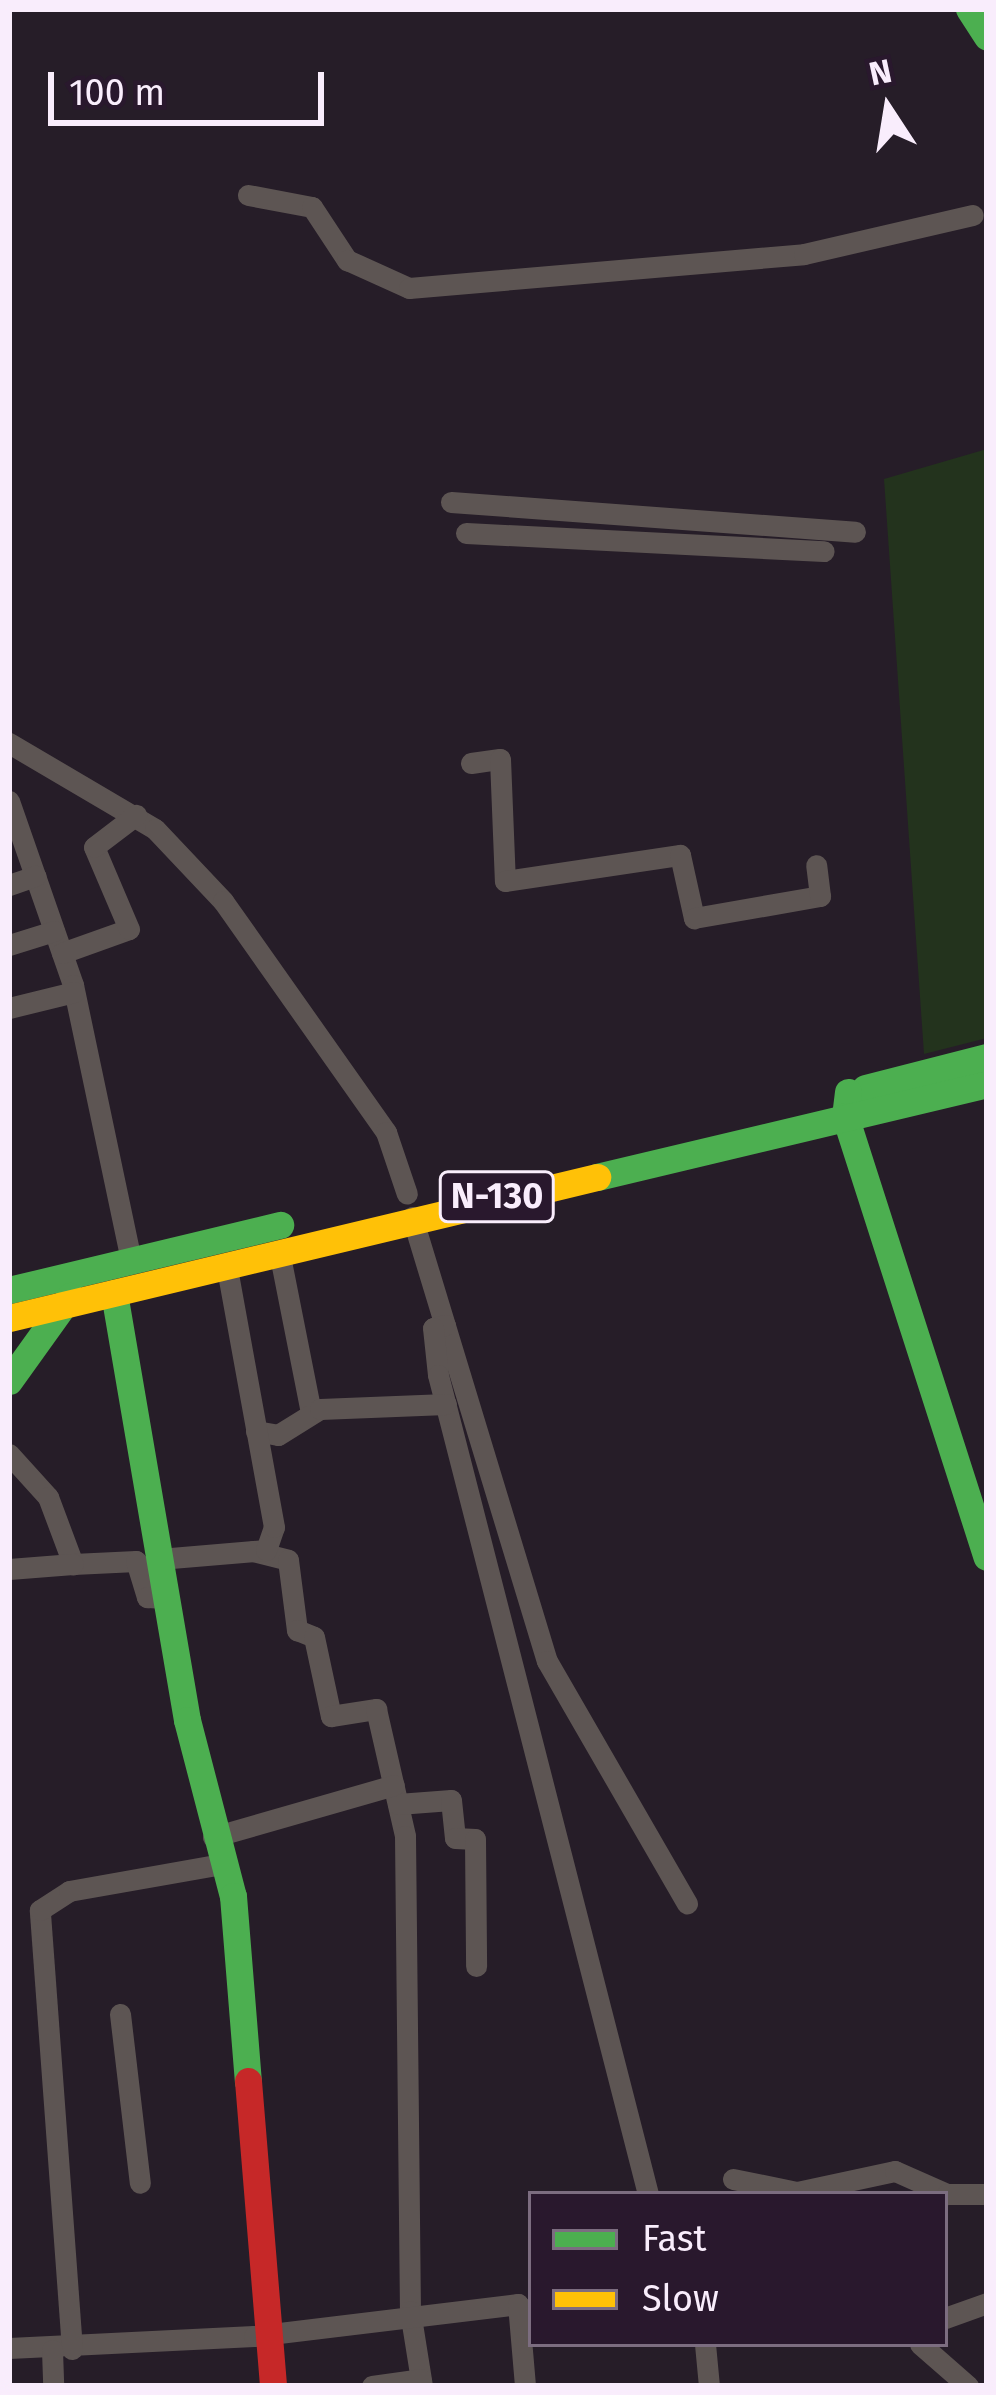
<!DOCTYPE html>
<html>
<head>
<meta charset="utf-8">
<style>
	body { margin:0 }
	#map { position:relative; width:996px; height:2395px; overflow:hidden; background:#261d28; font-family:"Fira Sans",sans-serif }
	div>[style] { position:absolute }
	.green>* { inset:0; background:#23331d }
	.street>* { height:21px; margin:-10.5px; padding:0 10.5px; transform-origin:10.5px; border-radius:10.5px; background:#5d5553 }
	.fast>* { height:27px; margin:-13.5px; padding:0 13.5px; transform-origin:13.5px; border-radius:13.5px; background:#4caf50 }
	.slow>* { height:27px; margin:-13.5px; padding:0 13.5px; transform-origin:13.5px; border-radius:13.5px; background:#ffc107 }
	.jam>* { height:27px; margin:-13.5px; padding:0 13.5px; transform-origin:13.5px; border-radius:13.5px; background:#c62828 }
	span { translate:-50% -50%; white-space:nowrap; text-align:center; line-height:1.15; -webkit-text-stroke:9px #29182d; paint-order:stroke }
	.shield-label span { padding:3px 9px; background:#29182d; border:3px solid; border-radius:9px; -webkit-text-stroke-width:0 }
	.shield-label { font-size:36px; color:#f9edfc; font-weight:700 }
	.frame { position:absolute; inset:0; border:12px solid #f9edfc; pointer-events:none }
	.legend { position:absolute; left:528px; top:2191px; width:420px; height:156px; box-sizing:border-box; background:#29182d; border:3px solid #7c6d80; margin:0; padding:15px 21px; list-style:none; font-size:36px; color:#f9edfc }
	.legend li { display:flex; align-items:center; gap:24px; height:60px }
	.legend b { width:60px; border:3px solid #7c6d80 }
	.north { position:absolute; left:828px; top:48px; width:120px; height:120px; -webkit-text-stroke:9px #29182d; paint-order:stroke; rotate:348deg; font-size:33px; font-weight:700; line-height:48px; text-align:center; color:#f9edfc }
	.north::after { content:''; display:block; margin:auto; width:42px; height:54px; background:#f9edfc; clip-path:polygon(50% 0,100% 100%,50% 72%,0 100%) }
	.scale { position:absolute; left:48px; top:72px; width:276px; height:54px; box-sizing:border-box; border:6px solid #f9edfc; border-top:0; padding-left:15px; font-size:36px; line-height:42px; white-space:nowrap; color:#f9edfc; -webkit-text-stroke:9px #29182d; paint-order:stroke }
</style>
</head>
<body>
<div id="map">
	<div class="green">
		<div style="clip-path:polygon(987px 449px,987px 1038px,924px 1054px,884px 479px)"></div>
	</div>
	<div class="street">
		<div style="left:248px;top:195px;width:65px;rotate:10.6deg"></div>
		<div style="left:312px;top:207px;width:64px;rotate:56.6deg"></div>
		<div style="left:347px;top:260px;width:68px;rotate:24.3deg"></div>
		<div style="left:409px;top:288px;width:396px;rotate:-4.9deg"></div>
		<div style="left:804px;top:254px;width:173px;rotate:-13deg"></div>
		<div style="left:451px;top:502px;width:405px;rotate:4.2deg"></div>
		<div style="left:466px;top:533px;width:358px;rotate:2.9deg"></div>
		<div style="left:9px;top:743px;width:169px;rotate:30.5deg"></div>
		<div style="left:155px;top:829px;width:99px;rotate:46.6deg"></div>
		<div style="left:223px;top:901px;width:283px;rotate:54.8deg"></div>
		<div style="left:386px;top:1132px;width:65px;rotate:71.3deg"></div>
		<div style="left:471px;top:763px;width:29px;rotate:-8deg"></div>
		<div style="left:500px;top:759px;width:122px;rotate:87.7deg"></div>
		<div style="left:505px;top:881px;width:177px;rotate:-8.5deg"></div>
		<div style="left:680px;top:855px;width:65px;rotate:77.5deg"></div>
		<div style="left:694px;top:918px;width:128px;rotate:-9.9deg"></div>
		<div style="left:820px;top:896px;width:31px;rotate:-97deg"></div>
		<div style="left:9px;top:801px;width:195px;rotate:70.8deg"></div>
		<div style="left:73px;top:985px;width:282px;rotate:78.1deg"></div>
		<div style="left:9px;top:885px;width:28px;rotate:-19deg"></div>
		<div style="left:9px;top:945px;width:47px;rotate:-17.3deg"></div>
		<div style="left:62px;top:953px;width:71px;rotate:-19.7deg"></div>
		<div style="left:129px;top:929px;width:89px;rotate:-113.1deg"></div>
		<div style="left:94px;top:847px;width:53px;rotate:-37.3deg"></div>
		<div style="left:9px;top:1008px;width:67px;rotate:-13.8deg"></div>
		<div style="left:412px;top:1217px;width:464px;rotate:73.1deg"></div>
		<div style="left:547px;top:1661px;width:280px;rotate:60deg"></div>
		<div style="left:279px;top:1251px;width:164px;rotate:78.8deg"></div>
		<div style="left:445px;top:1325px;width:12px;rotate:166deg"></div>
		<div style="left:433px;top:1328px;width:47px;rotate:83.9deg"></div>
		<div style="left:438px;top:1375px;width:845px;rotate:75.62deg"></div>
		<div style="left:256px;top:1431px;width:22px;rotate:10deg"></div>
		<div style="left:278px;top:1435px;width:49px;rotate:-31.8deg"></div>
		<div style="left:320px;top:1409px;width:126px;rotate:-2.3deg"></div>
		<div style="left:9px;top:1454px;width:58px;rotate:47.8deg"></div>
		<div style="left:48px;top:1497px;width:72px;rotate:69.5deg"></div>
		<div style="left:73px;top:1564px;width:63px;rotate:-2.7deg"></div>
		<div style="left:136px;top:1561px;width:38px;rotate:73deg"></div>
		<div style="left:147px;top:1597px;width:19px;rotate:3deg"></div>
		<div style="left:253px;top:1551px;width:36px;rotate:14deg"></div>
		<div style="left:288px;top:1560px;width:71px;rotate:82.7deg"></div>
		<div style="left:297px;top:1630px;width:18px;rotate:22deg"></div>
		<div style="left:314px;top:1637px;width:81px;rotate:77.9deg"></div>
		<div style="left:331px;top:1716px;width:46px;rotate:-8.8deg"></div>
		<div style="left:376px;top:1709px;width:130px;rotate:77.1deg"></div>
		<div style="left:405px;top:1836px;width:475px;rotate:89.4deg"></div>
		<div style="left:410px;top:2311px;width:76px;rotate:80.9deg"></div>
		<div style="left:159px;top:1559px;width:107px;rotate:-4.8deg"></div>
		<div style="left:266px;top:1550px;width:24px;rotate:-71deg"></div>
		<div style="left:274px;top:1527px;width:267px;rotate:-100.3deg"></div>
		<div style="left:9px;top:1569px;width:64px;rotate:-4.5deg"></div>
		<div style="left:398px;top:1804px;width:53px;rotate:-4.3deg"></div>
		<div style="left:451px;top:1800px;width:38px;rotate:84deg"></div>
		<div style="left:455px;top:1838px;width:20px;rotate:3deg"></div>
		<div style="left:475px;top:1839px;width:127px;rotate:89.5deg"></div>
		<div style="left:213px;top:1837px;width:188px;rotate:-16deg"></div>
		<div style="left:120px;top:2014px;width:170px;rotate:83.3deg"></div>
		<div style="left:733px;top:2179px;width:65px;rotate:11.5deg"></div>
		<div style="left:797px;top:2192px;width:100px;rotate:-12.1deg"></div>
		<div style="left:895px;top:2171px;width:57px;rotate:23.9deg"></div>
		<div style="left:947px;top:2194px;width:40px"></div>
		<div style="left:945px;top:2318px;width:45px;rotate:-19.7deg"></div>
		<div style="left:705px;top:2344px;width:42px;rotate:84.6deg"></div>
		<div style="left:920px;top:2344px;width:64px;rotate:41.2deg"></div>
		<div style="left:9px;top:2348px;width:245px;rotate:-2.8deg"></div>
		<div style="left:254px;top:2336px;width:266px;rotate:-6.9deg"></div>
		<div style="left:518px;top:2304px;width:82px;rotate:85.1deg"></div>
		<div style="left:72px;top:2349px;width:440px;rotate:-94.2deg"></div>
		<div style="left:40px;top:1910px;width:35px;rotate:-33deg"></div>
		<div style="left:69px;top:1891px;width:150px;rotate:-10deg"></div>
		<div style="left:52px;top:2350px;width:36px;rotate:88deg"></div>
		<div style="left:372px;top:2386px;width:49px;rotate:-8.1deg"></div>
	</div>
	<div class="fast">
		<div style="left:969px;top:9px;width:33px;rotate:57deg"></div>
		<div style="left:865px;top:1088px;width:126px;rotate:-14.3deg"></div>
		<div style="left:848px;top:1092px;width:24px;rotate:97deg"></div>
		<div style="left:845px;top:1116px;width:463px;rotate:72.2deg"></div>
		<div style="left:597px;top:1177px;width:401px;rotate:-13.4deg"></div>
		<div style="left:9px;top:1290px;width:279px;rotate:-13.5deg"></div>
		<div style="left:114px;top:1293px;width:433px;rotate:80.3deg"></div>
		<div style="left:187px;top:1720px;width:182px;rotate:75.4deg"></div>
		<div style="left:233px;top:1896px;width:186px;rotate:85.4deg"></div>
		<div style="left:9px;top:1381px;width:105px;rotate:-54.3deg"></div>
	</div>
	<div class="slow">
		<div style="left:9px;top:1318px;width:605px;rotate:-13.48deg"></div>
	</div>
	<div class="jam">
		<div style="left:248px;top:2081px;width:306px;rotate:85.3deg"></div>
	</div>
	<div class="shield-label">
		<span style="left:497px;top:1197px">N-130</span>
	</div>
	<div class="frame"></div>
	<ul class="legend">
	<li><b style="height:15px;background:#4caf50"></b>Fast</li>
	<li><b style="height:15px;background:#ffc107"></b>Slow</li>
	</ul>
	<div class="north">N</div>
	<div class="scale">100 m</div>
</div>
</body>
</html>
